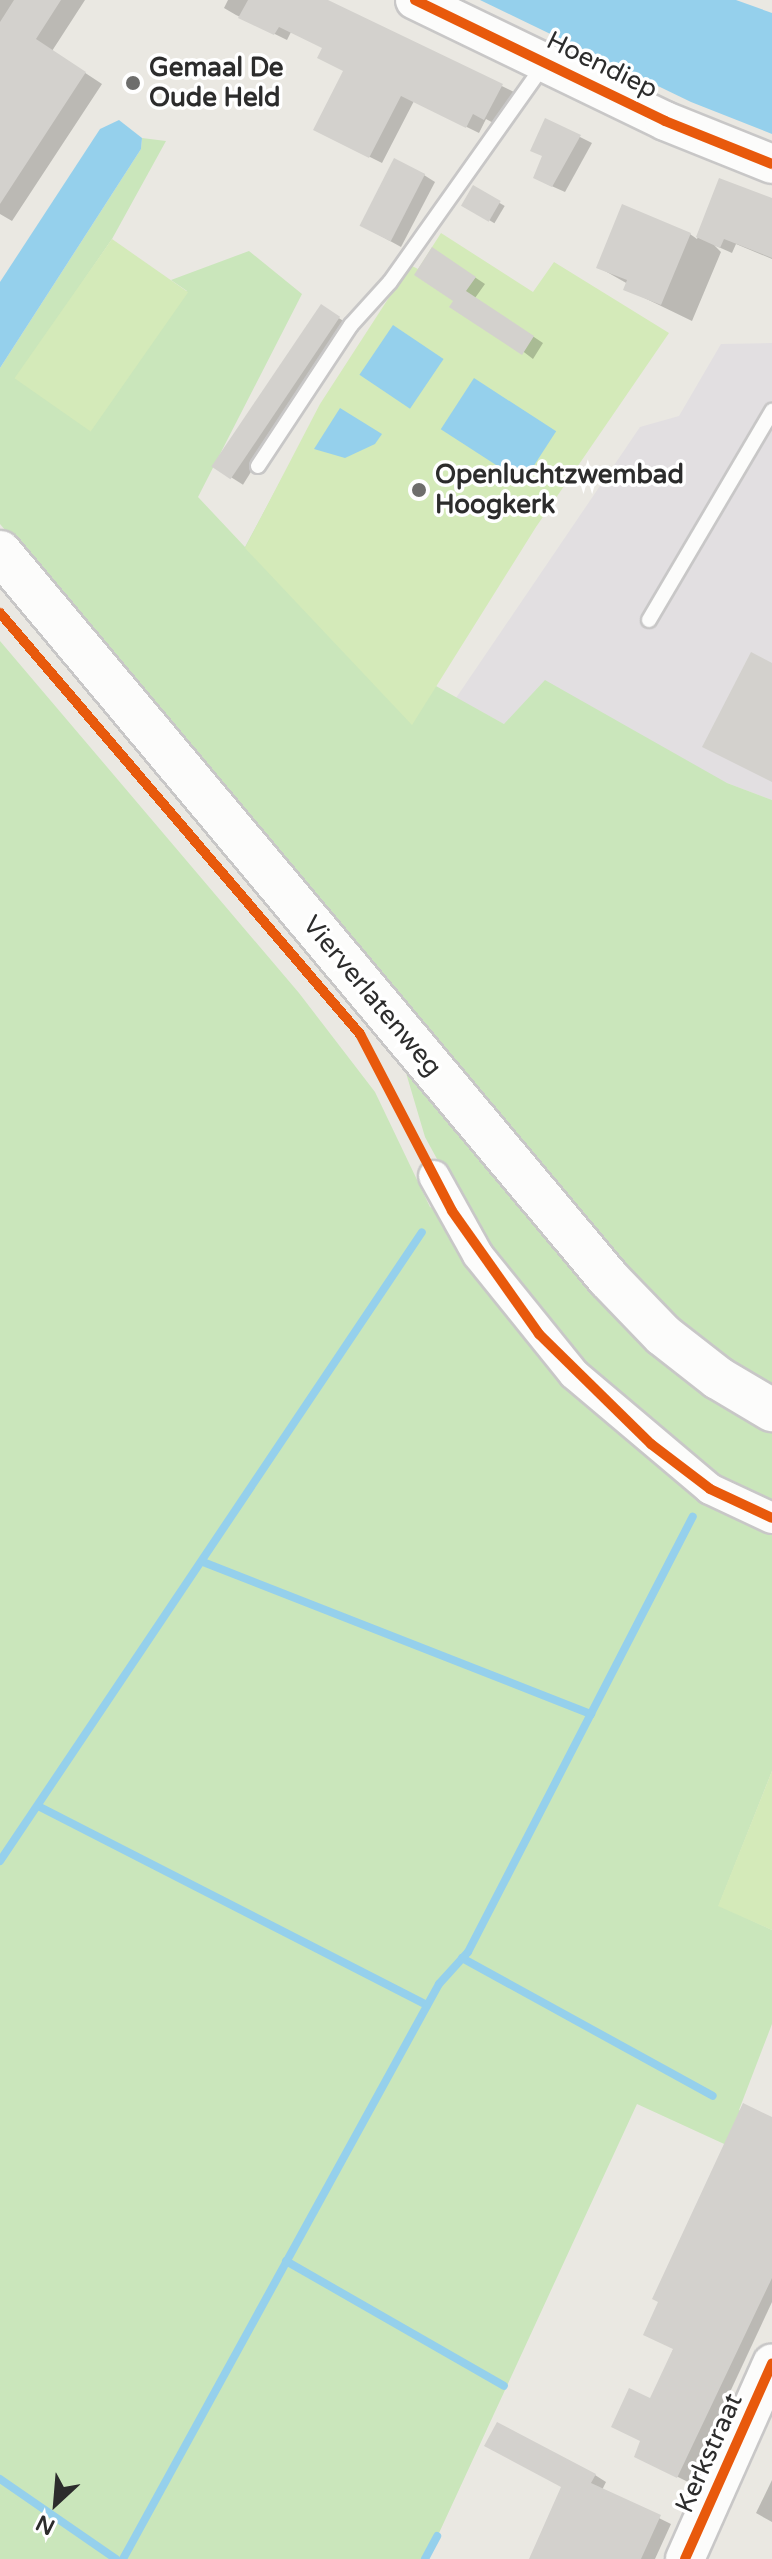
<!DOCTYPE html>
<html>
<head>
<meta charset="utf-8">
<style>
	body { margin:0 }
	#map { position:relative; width:772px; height:2559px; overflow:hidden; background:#eae8e2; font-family:"Varela Round",sans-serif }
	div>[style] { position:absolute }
	.industrial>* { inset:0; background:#e2dfe1 }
	.green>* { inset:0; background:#cae6bb }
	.pitch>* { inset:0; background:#d4eab9; transform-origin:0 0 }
	.water>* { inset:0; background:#95d0ec; transform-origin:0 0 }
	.shadow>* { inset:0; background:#0003; transform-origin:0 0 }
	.stream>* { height:8px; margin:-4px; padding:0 4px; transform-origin:4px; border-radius:4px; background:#95d0ec }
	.building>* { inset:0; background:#d3d1cd; transform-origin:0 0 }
	.roads { filter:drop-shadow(2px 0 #c8c7c7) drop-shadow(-2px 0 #c8c7c7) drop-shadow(0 2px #c8c7c7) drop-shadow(0 -2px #c8c7c7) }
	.service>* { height:14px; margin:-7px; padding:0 7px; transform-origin:7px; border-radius:7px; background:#fcfcfb }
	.minor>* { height:30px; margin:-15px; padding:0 15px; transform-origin:15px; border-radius:15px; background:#fcfcfb }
	.tertiary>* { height:38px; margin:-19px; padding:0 19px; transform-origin:19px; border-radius:19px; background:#fcfcfb }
	.secondary>* { height:42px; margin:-21px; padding:0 21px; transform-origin:21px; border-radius:21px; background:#fcfcfb }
	.cycleway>* { height:10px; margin:-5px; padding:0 5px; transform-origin:5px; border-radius:5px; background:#e8590c }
	.dots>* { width:22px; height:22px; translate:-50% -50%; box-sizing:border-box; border:4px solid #fff; border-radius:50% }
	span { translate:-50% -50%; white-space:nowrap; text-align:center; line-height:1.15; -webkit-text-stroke:7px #fff; paint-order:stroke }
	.street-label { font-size:26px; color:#2c2c2c }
	.poi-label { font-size:26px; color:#2c2c2c; font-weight:700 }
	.left { translate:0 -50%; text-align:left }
	.north { position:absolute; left:16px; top:2463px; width:80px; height:80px; -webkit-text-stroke:6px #fff; paint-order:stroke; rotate:206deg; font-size:22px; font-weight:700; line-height:32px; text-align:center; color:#2c2c2c }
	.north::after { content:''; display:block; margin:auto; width:28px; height:36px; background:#2c2c2c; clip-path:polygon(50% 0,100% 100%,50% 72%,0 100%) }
</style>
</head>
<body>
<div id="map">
	<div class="industrial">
		<div style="clip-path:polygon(772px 343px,772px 800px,727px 783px,504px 724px,456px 698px,640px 427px,679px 416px,721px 344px)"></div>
	</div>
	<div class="green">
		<div style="clip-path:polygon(142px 138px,166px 141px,112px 239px,16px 379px,187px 291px,171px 280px,249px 251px,302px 294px,198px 497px,245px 547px,295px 454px,436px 686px,504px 724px,545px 680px,727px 783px,772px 800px,772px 1390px,656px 1305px,0 524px,0 368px,141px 149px)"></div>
		<div style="clip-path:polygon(0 641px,299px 993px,375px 1092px,430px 1207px,440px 1211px,474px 1269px,772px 1528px,772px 1771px,719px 1905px,772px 1930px,772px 2024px,739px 2110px,772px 2129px,772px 2166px,637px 2104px,427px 2559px,0 2559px)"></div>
		<div style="clip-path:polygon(401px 1056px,745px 1416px,772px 1432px,772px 1508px,727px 1486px,596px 1379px,484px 1245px,425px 1137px)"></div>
	</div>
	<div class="pitch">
		<div style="clip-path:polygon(441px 233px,533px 292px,554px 262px,669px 333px,536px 527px,412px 725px,245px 548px,320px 404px,410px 265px,418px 269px)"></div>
		<div style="left:112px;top:239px;width:93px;height:170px;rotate:35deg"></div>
		<div style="clip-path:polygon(772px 1771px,772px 1930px,718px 1906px)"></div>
	</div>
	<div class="water">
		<div style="clip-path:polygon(480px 0,736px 0,772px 13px,772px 134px,691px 102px)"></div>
		<div style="clip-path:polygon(119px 120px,142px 138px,141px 149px,0 368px,0 282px,100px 129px)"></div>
		<div style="left:393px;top:325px;width:61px;height:60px;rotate:34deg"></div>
		<div style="left:474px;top:378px;width:98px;height:61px;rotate:33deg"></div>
		<div style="clip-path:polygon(340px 408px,382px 434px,375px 444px,345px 458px,314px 449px)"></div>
	</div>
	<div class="shadow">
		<div style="clip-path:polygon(0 0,85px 0,52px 51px,102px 84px,12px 221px,0 214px)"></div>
		<div style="clip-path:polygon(228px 0,324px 0,514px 92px,497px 125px,486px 119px,479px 133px,414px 101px,382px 163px,328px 136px,346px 71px,324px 48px,291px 32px,287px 40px,236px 15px,224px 8px)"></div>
		<div style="clip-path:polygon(546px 120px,592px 143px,565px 192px,547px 184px)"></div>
		<div style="clip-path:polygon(424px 175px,435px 182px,401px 247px,361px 225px)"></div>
		<div style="clip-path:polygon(720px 180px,772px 201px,772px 259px,736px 244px,732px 253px,714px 245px,721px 252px,692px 321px,626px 289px,628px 284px,598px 267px,690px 234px,697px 239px)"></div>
		<div style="left:473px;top:187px;width:37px;height:20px;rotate:31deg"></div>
		<div style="clip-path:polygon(443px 256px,485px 284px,475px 298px,543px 343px,533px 359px,455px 300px)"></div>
		<div style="left:321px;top:307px;width:28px;height:192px;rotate:32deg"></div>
		<div style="clip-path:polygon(772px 2120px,772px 2302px,688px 2482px,648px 2462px,651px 2401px)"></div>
		<div style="clip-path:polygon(595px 2475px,606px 2482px,602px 2490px,671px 2524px,655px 2559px,531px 2559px)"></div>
		<div style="clip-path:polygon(772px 2480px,772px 2522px,756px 2513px)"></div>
	</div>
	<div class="stream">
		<div style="left:203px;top:1562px;width:417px;rotate:21.4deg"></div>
		<div style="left:38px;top:1806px;width:437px;rotate:27.1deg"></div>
		<div style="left:0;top:1861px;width:757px;rotate:-56.14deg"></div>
		<div style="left:462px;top:1958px;width:286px;rotate:28.8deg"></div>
		<div style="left:286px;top:2261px;width:251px;rotate:29.8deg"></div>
		<div style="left:0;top:2479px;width:141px;rotate:34.6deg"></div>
		<div style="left:123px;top:2559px;width:656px;rotate:-61.21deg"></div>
		<div style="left:439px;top:1984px;width:43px;rotate:-47.8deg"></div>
		<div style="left:468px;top:1952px;width:490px;rotate:-62.7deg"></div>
		<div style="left:425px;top:2559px;width:26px;rotate:-62deg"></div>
	</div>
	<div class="building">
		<div style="clip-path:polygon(14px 0,61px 0,36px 39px,86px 72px,0 204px,0 22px)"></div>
		<div style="clip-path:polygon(248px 0,328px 0,503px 84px,484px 120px,473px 114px,466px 128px,401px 96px,369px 158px,313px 130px,343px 71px,317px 58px,322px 48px,279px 27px,274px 35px,238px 18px)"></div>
		<div style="clip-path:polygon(545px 118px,581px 135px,552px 187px,533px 178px,542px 156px,530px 151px)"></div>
		<div style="left:394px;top:158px;width:35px;height:76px;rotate:27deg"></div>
		<div style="clip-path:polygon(719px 178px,772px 198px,772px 258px,724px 239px,720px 248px,696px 237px)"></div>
		<div style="left:473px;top:185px;width:32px;height:24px;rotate:30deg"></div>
		<div style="clip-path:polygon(622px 204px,691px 233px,661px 305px,623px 290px,627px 280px,596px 268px)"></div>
		<div style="clip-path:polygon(432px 247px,476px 277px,466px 291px,534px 336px,522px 355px,449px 307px,453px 301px,414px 275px)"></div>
		<div style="left:321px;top:304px;width:23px;height:196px;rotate:34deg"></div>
		<div style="clip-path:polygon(751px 652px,772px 663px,772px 782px,702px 747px)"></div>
		<div style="clip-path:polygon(743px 2103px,772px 2117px,772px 2278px,677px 2478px,634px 2457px,640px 2441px,611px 2427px,629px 2388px,650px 2398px,673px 2349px,643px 2335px,658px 2302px,652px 2299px)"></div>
		<div style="clip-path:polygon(497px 2422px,596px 2474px,591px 2483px,661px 2515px,641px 2559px,529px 2559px,561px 2487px,484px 2446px)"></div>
	</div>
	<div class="roads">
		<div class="service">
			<div style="left:258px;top:466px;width:169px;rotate:-56.6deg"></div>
			<div style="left:351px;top:325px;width:58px;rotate:-47.8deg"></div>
			<div style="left:390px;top:282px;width:265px;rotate:-54.7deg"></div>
			<div style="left:649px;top:620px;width:243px;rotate:-59.5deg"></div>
		</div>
		<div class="minor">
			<div style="left:434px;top:1176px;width:90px;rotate:60.9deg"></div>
			<div style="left:478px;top:1255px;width:153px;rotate:51.1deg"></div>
			<div style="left:574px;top:1374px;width:178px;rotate:40.2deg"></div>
			<div style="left:710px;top:1489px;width:68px;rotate:25.1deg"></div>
		</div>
		<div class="tertiary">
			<div style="left:415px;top:0;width:278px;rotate:25.8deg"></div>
			<div style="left:665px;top:121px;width:115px;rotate:21.9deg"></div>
			<div style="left:685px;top:2559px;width:214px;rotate:-66deg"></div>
		</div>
		<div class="secondary">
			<div style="left:0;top:552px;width:947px;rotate:50.05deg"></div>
			<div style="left:608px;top:1278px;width:79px;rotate:46deg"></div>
			<div style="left:663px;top:1335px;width:70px;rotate:38deg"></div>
			<div style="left:718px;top:1378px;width:63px;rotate:30.7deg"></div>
		</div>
	</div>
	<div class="cycleway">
		<div style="left:415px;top:0;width:278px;rotate:25.8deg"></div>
		<div style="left:665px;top:121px;width:115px;rotate:21.9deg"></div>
		<div style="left:0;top:613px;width:554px;rotate:49.47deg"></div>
		<div style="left:360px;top:1034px;width:199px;rotate:62.5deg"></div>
		<div style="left:452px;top:1211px;width:151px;rotate:54.7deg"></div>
		<div style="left:539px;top:1334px;width:157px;rotate:44.5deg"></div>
		<div style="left:651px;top:1444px;width:74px;rotate:37.3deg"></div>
		<div style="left:710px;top:1489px;width:68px;rotate:25.1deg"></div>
		<div style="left:685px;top:2559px;width:214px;rotate:-66deg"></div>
	</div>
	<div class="dots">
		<div style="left:133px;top:83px;background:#6e6e6c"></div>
		<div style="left:419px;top:490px;background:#6e6e6c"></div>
	</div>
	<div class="street-label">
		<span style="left:602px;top:65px;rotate:26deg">Hoendiep</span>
		<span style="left:372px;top:996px;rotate:50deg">Vierverlatenweg</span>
		<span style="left:709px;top:2453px;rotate:-66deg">Kerkstraat</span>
	</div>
	<div class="poi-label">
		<span class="left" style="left:149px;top:83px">Gemaal De<br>Oude Held</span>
		<span class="left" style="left:435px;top:490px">Openluchtzwembad<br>Hoogkerk</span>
	</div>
	<div class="north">N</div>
</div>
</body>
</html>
